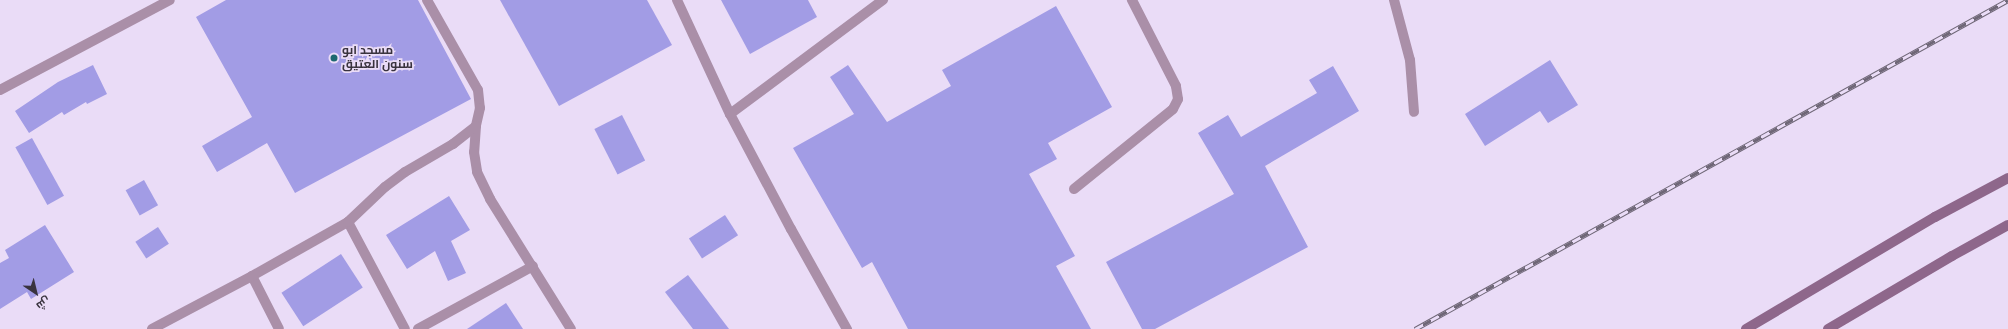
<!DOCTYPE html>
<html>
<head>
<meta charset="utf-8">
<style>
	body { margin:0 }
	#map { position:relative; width:2008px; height:329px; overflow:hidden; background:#eadcf7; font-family:Roboto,Cairo,sans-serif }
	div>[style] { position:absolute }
	.building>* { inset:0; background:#a29ce5; transform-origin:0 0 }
	.service>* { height:10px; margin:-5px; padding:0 5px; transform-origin:5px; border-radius:5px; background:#aa8fa8 }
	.minor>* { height:10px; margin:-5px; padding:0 5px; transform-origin:5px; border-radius:5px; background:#aa8fa8 }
	.secondary>* { height:10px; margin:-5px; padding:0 5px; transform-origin:5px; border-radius:5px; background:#8e678b }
	.rail>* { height:4.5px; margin-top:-2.25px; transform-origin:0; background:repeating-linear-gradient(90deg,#eadcf7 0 9px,#6f6777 0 18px); box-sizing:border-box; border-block:1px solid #6f6777 }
	.dots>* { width:11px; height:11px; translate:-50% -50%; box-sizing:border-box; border:2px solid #eadcf7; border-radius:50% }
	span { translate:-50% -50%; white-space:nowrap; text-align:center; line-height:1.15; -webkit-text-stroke:3.5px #eadcf7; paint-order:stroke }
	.poi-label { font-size:12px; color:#39333e; font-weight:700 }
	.left { translate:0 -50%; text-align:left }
	.north { position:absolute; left:16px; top:273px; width:40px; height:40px; -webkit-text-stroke:3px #eadcf7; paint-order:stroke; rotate:145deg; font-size:11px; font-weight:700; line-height:16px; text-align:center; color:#39333e }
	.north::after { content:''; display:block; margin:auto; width:14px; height:18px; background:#39333e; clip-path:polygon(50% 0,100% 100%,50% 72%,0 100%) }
</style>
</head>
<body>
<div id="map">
	<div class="building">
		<div style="clip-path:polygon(226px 0,418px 0,471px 99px,295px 193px,267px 143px,217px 172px,202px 146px,252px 117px,196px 17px)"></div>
		<div style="clip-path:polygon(500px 0,647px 0,672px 45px,559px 106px)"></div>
		<div style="clip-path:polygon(721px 0,808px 0,817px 17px,750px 54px)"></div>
		<div style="clip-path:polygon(1056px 6px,1112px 107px,1048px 143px,1057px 159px,1029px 174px,1075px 256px,1056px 266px,1091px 329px,908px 329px,872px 262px,862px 268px,793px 148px,854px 114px,830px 77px,848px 65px,887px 122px,951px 86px,942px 70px)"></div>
		<div style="clip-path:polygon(1550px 60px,1578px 105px,1548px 123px,1540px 111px,1485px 146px,1465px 114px)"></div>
		<div style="clip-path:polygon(93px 65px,107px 94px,87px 104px,86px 102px,64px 115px,62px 112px,29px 133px,15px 111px,58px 82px)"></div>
		<div style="clip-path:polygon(1333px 66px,1359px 111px,1265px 166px,1308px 247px,1155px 329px,1142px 329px,1106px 262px,1234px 194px,1198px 133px,1228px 115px,1241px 137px,1317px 93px,1309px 80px)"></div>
		<div style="left:622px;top:115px;width:51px;height:31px;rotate:63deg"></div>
		<div style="left:32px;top:138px;width:66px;height:19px;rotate:61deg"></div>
		<div style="left:144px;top:180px;width:29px;height:21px;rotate:61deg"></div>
		<div style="clip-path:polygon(449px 196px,470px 230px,451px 241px,466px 273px,448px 281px,435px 251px,407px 269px,386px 235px)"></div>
		<div style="left:725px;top:215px;width:24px;height:43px;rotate:57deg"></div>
		<div style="clip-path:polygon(45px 225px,74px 272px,31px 299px,27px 292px,0 309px,0 263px,9px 258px,5px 250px)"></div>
		<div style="left:158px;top:227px;width:20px;height:27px;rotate:57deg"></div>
		<div style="left:341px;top:254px;width:40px;height:71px;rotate:57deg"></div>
		<div style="clip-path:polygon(688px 275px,729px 329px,693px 329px,665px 292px)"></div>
		<div style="clip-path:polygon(506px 303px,523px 329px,467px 329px)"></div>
	</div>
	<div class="service">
		<div style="left:677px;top:0;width:126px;rotate:65.1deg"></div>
		<div style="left:730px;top:114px;width:130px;rotate:62.1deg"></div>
		<div style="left:791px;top:229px;width:115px;rotate:60.8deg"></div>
		<div style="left:1394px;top:0;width:62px;rotate:75.1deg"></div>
		<div style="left:1410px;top:60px;width:52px;rotate:85.6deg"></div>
		<div style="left:730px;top:114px;width:191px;rotate:-36.7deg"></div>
		<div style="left:1074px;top:189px;width:127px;rotate:-38.9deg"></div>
		<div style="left:1173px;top:109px;width:11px;rotate:-63deg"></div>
		<div style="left:1178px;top:99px;width:13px;rotate:-99deg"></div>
		<div style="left:1176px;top:86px;width:97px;rotate:-117.1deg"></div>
	</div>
	<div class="minor">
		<div style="left:427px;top:0;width:103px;rotate:60.5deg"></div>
		<div style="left:478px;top:90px;width:18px;rotate:84deg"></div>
		<div style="left:480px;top:108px;width:18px;rotate:103deg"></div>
		<div style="left:476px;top:126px;width:26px;rotate:94deg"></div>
		<div style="left:474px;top:152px;width:20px;rotate:81deg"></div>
		<div style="left:477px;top:172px;width:30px;rotate:64deg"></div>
		<div style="left:490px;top:199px;width:153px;rotate:58.1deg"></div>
		<div style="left:0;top:90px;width:192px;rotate:-27.9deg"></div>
		<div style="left:348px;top:222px;width:121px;rotate:62deg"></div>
		<div style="left:252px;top:276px;width:59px;rotate:63deg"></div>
		<div style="left:152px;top:329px;width:113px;rotate:-27.9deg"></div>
		<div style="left:252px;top:276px;width:110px;rotate:-29.4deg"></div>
		<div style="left:348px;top:222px;width:51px;rotate:-43.4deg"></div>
		<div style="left:385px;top:187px;width:25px;rotate:-37deg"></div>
		<div style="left:405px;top:172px;width:56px;rotate:-30.3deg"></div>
		<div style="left:453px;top:144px;width:29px;rotate:-38deg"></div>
		<div style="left:418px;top:329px;width:131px;rotate:-28.7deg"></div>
	</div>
	<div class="secondary">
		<div style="left:1746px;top:329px;width:220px;rotate:-30.7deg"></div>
		<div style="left:1935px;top:217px;width:83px;rotate:-28.1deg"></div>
		<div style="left:1828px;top:329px;width:144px;rotate:-30.5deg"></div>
		<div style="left:1952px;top:256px;width:64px;rotate:-29deg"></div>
	</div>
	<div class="rail">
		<div style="left:1415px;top:329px;width:678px;rotate:-29.02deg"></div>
	</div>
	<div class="dots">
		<div style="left:334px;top:58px;background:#1c686f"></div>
	</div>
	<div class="poi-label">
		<span class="left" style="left:342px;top:58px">مسجد ابو<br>سنون العتيق</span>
	</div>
	<div class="north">ش</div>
</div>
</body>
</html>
